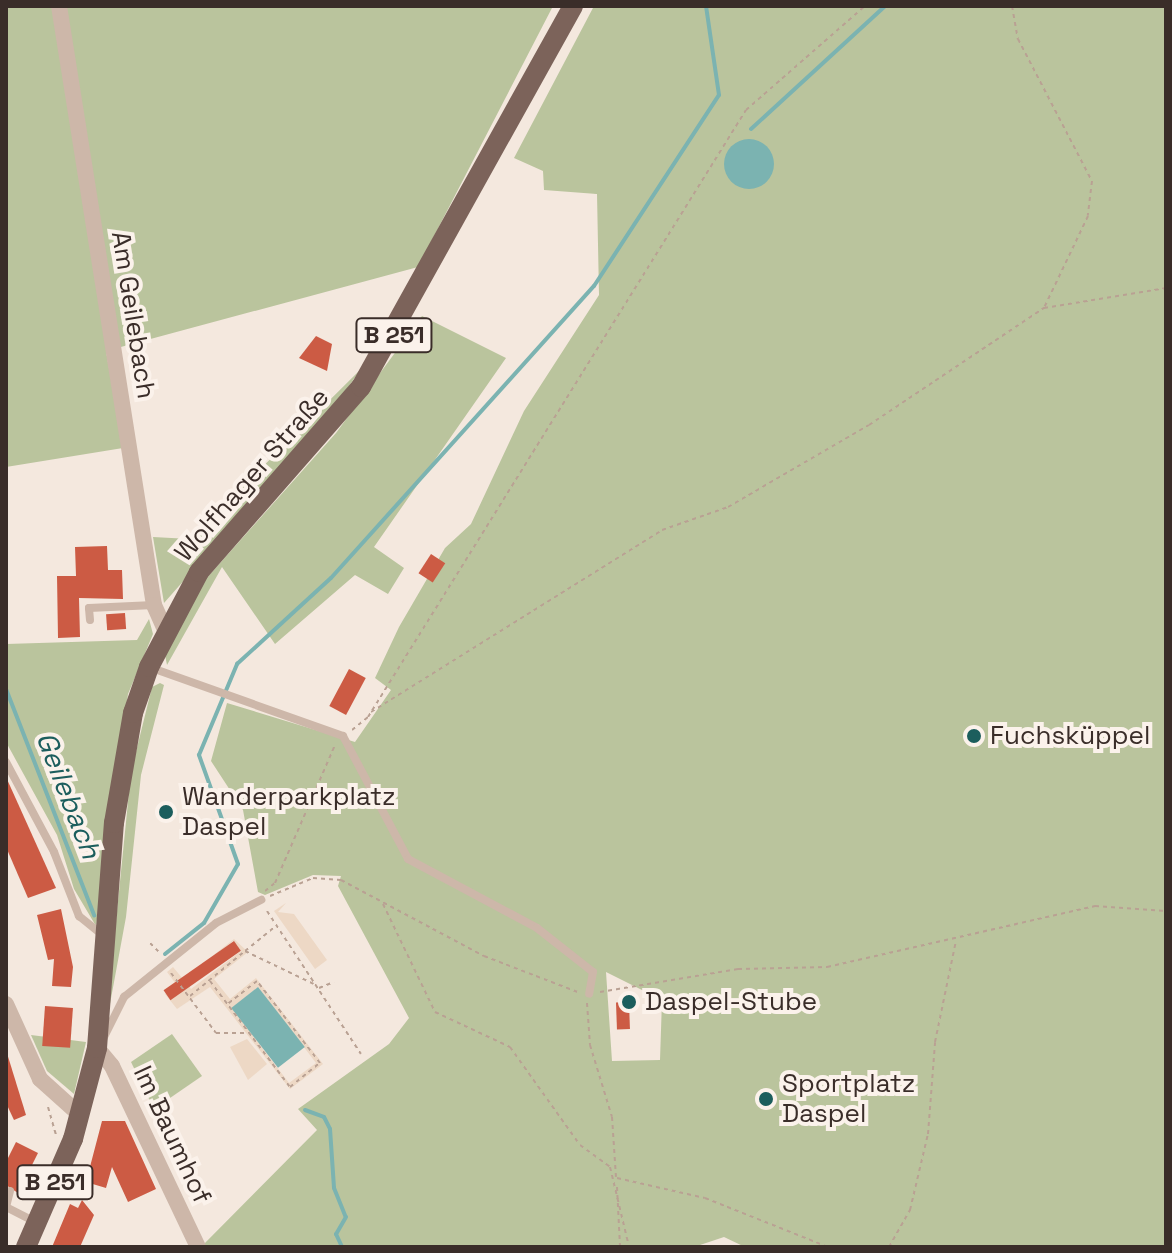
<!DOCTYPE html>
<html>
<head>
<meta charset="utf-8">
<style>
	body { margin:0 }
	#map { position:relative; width:1172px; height:1253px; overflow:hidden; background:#f4e8de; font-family:"Space Grotesk",sans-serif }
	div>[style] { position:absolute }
	.green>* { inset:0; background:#bac49d }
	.plaza>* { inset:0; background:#edd8c5 }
	.water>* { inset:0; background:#7bb3b1; transform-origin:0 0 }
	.round { border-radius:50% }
	.stream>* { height:4px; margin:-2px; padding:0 2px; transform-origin:2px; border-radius:2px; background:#7bb3b1 }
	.building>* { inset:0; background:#cc5b44; transform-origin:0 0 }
	.path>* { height:2px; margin-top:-1px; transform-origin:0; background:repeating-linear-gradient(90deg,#b9a193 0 4px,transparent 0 8px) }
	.lane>* { height:8px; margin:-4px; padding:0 4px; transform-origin:4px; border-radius:4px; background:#cdb7a9 }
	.street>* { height:16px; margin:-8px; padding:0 8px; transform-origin:8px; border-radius:8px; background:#cdb7a9 }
	.primary>* { height:20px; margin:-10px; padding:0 10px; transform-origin:10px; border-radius:10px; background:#7c635a }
	.dots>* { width:22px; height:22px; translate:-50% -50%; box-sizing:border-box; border:4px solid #fbf2eb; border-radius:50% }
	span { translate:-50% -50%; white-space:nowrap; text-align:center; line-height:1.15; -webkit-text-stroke:8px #fbf2eb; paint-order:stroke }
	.shield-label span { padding:2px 6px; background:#fbf2eb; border:2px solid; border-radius:6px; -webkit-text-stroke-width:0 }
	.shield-label { font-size:24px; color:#3a2d29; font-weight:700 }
	.street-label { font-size:26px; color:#3a2d29 }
	.poi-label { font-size:26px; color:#3a2d29 }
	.left { translate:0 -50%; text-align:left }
	.water-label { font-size:28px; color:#1c5e5d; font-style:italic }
	.frame { position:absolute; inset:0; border:8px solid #3a2d29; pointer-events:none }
</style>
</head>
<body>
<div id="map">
	<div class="green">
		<div style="clip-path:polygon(6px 6px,553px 6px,418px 267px,106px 351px,123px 448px,6px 467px)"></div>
		<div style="clip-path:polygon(evenodd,594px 6px,1166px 6px,1166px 1247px,745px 1247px,724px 1237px,694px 1247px,203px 1245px,317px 1130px,298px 1109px,389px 1044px,409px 1018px,338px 886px,341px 876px,313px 875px,265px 895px,258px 892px,243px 810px,211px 761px,227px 703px,355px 742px,391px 690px,375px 678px,399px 627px,445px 548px,471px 524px,524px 411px,599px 295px,597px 194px,544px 190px,543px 171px,514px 158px,594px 6px,606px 972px,662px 1000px,660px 1060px,612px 1061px,606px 972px)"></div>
		<div style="clip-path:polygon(422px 316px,506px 358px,374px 547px,404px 568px,388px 594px,355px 575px,275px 644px,222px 567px,167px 665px,165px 655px,205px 580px,336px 433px)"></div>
		<div style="clip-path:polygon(361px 369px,322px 424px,164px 603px,153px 537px,190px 539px)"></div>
		<div style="clip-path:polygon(149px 619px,153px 634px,128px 694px,96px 926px,74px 889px,57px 835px,6px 742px,6px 644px,137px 640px)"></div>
		<div style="clip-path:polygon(160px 683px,164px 685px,141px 775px,126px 917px,105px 1031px,131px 772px,152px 687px)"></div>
		<div style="clip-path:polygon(172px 1034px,202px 1076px,154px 1109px,131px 1062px)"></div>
		<div style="clip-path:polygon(31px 1035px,86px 1042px,74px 1094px,47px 1071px)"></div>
	</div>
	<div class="plaza">
		<div style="clip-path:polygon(286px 903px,278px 912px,294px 914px,327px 960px,315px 969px,274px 911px)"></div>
		<div style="clip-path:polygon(evenodd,234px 939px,248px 952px,214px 979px,230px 999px,256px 978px,323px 1064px,290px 1089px,210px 987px,177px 1009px,165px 994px,176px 984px,167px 972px,173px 967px,183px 979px,234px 939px,233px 941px,241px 951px,191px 989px,184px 979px,233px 941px,234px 939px,258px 987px,316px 1063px,289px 1083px,232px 1008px,258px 987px)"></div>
		<div style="clip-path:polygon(247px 1039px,267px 1064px,248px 1080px,230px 1047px)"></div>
	</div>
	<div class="water">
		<div class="round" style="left:724px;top:139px;width:50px;height:50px"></div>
		<div style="left:258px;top:987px;width:76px;height:34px;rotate:52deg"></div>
	</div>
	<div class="stream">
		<div style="left:751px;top:129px;width:182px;rotate:-42.5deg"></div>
		<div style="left:6px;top:689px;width:243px;rotate:68.7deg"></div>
		<div style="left:165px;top:954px;width:50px;rotate:-38.5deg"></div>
		<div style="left:204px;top:923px;width:68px;rotate:-60deg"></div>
		<div style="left:238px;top:864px;width:116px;rotate:-109.7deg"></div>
		<div style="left:199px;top:755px;width:99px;rotate:-67.3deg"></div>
		<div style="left:237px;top:664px;width:127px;rotate:-42.5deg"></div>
		<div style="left:331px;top:578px;width:393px;rotate:-48deg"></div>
		<div style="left:594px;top:286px;width:228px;rotate:-56.8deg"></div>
		<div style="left:719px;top:95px;width:90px;rotate:-98.3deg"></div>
		<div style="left:305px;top:1110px;width:20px;rotate:20deg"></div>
		<div style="left:324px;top:1117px;width:13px;rotate:63deg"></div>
		<div style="left:330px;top:1129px;width:59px;rotate:86.1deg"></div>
		<div style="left:334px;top:1188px;width:31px;rotate:68deg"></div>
		<div style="left:346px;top:1217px;width:20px;rotate:120deg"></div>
		<div style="left:336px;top:1234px;width:14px;rotate:65deg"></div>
	</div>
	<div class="building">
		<div style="clip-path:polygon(316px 336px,332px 344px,327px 371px,299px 358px)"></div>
		<div style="clip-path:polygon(107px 546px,108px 570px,122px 570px,123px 599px,79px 598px,80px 637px,58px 638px,57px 576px,76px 576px,75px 547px)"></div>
		<div style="left:431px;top:554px;width:17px;height:23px;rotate:33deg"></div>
		<div style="left:125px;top:613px;width:16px;height:19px;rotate:86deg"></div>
		<div style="left:349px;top:669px;width:19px;height:42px;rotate:28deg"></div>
		<div style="clip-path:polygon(6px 777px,56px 888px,28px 898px,6px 847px)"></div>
		<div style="clip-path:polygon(61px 909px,73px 967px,71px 987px,52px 986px,54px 959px,48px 960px,37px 915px)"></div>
		<div style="left:234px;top:941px;width:12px;height:86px;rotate:55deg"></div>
		<div style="left:629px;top:1002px;width:27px;height:13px;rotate:88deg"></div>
		<div style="left:45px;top:1006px;width:28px;height:40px;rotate:4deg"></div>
		<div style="clip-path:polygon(6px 1050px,26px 1115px,14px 1120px,6px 1103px)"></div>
		<div style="clip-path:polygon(102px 1121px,125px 1121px,156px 1189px,128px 1202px,112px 1167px,106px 1188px,86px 1182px)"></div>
		<div style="clip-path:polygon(16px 1142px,38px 1153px,18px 1193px,6px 1185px,6px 1162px)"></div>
		<div style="clip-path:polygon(82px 1200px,94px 1215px,80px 1247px,52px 1247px,70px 1204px,78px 1208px)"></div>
	</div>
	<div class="path">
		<div style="left:1012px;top:6px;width:34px;rotate:80deg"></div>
		<div style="left:1018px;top:39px;width:160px;rotate:62.5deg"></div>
		<div style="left:1092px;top:181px;width:35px;rotate:97deg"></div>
		<div style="left:1088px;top:216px;width:102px;rotate:115.6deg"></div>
		<div style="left:371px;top:712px;width:343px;rotate:-32deg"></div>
		<div style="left:662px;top:530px;width:70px;rotate:-19.2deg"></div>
		<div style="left:728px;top:507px;width:163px;rotate:-30.2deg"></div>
		<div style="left:869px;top:425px;width:211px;rotate:-33.8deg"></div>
		<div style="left:1044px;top:308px;width:124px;rotate:-9.3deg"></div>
		<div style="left:352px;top:730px;width:21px;rotate:-39deg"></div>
		<div style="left:368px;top:717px;width:715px;rotate:-58.09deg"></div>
		<div style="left:746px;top:110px;width:158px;rotate:-41.2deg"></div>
		<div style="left:265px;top:891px;width:13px;rotate:-39deg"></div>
		<div style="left:275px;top:883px;width:150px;rotate:-66.5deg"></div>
		<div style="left:270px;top:896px;width:47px;rotate:-22.7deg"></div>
		<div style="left:313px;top:878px;width:28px;rotate:4deg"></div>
		<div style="left:341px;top:880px;width:162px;rotate:28deg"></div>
		<div style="left:484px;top:956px;width:101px;rotate:21deg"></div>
		<div style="left:383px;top:904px;width:120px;rotate:64.3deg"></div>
		<div style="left:435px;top:1012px;width:83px;rotate:25deg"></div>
		<div style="left:510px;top:1047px;width:120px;rotate:54.5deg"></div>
		<div style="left:580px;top:1145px;width:37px;rotate:36deg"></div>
		<div style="left:610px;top:1167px;width:82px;rotate:76.6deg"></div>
		<div style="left:267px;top:911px;width:171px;rotate:56.7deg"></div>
		<div style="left:150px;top:943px;width:14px;rotate:45deg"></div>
		<div style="left:245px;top:951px;width:40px;rotate:-39deg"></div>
		<div style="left:171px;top:973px;width:75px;rotate:53.1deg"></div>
		<div style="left:216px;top:1033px;width:32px"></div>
		<div style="left:210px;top:981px;width:133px;rotate:53deg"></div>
		<div style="left:290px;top:1087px;width:38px;rotate:-39deg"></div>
		<div style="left:320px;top:1063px;width:103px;rotate:-127.5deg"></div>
		<div style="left:257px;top:981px;width:37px;rotate:142deg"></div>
		<div style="left:319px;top:988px;width:16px;rotate:-22deg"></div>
		<div style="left:600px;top:992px;width:140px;rotate:-9.5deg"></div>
		<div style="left:738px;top:969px;width:89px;rotate:-1.3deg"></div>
		<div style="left:827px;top:967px;width:275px;rotate:-12.8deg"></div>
		<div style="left:1095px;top:906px;width:71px;rotate:4deg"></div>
		<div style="left:190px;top:996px;width:71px;rotate:-39.3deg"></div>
		<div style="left:245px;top:951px;width:76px;rotate:25.6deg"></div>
		<div style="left:587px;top:1003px;width:42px;rotate:85.9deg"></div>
		<div style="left:590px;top:1045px;width:75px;rotate:73deg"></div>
		<div style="left:612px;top:1117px;width:60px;rotate:86.2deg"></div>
		<div style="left:48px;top:1107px;width:29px;rotate:74deg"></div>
		<div style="left:617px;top:1178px;width:90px;rotate:12.8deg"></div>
		<div style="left:705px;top:1198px;width:132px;rotate:21.7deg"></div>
		<div style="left:617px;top:1187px;width:60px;rotate:87.1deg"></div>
		<div style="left:889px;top:1247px;width:43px;rotate:-60.4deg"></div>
		<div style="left:910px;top:1210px;width:78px;rotate:-76.7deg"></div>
		<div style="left:928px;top:1134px;width:92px;rotate:-85.6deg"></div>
		<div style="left:935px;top:1042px;width:103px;rotate:-78.3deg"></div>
	</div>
	<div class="lane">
		<div style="left:90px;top:620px;width:12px;rotate:-95deg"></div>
		<div style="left:89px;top:608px;width:65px;rotate:-2.6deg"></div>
		<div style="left:149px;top:667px;width:206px;rotate:19.6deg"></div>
		<div style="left:343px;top:736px;width:139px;rotate:62.1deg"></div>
		<div style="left:408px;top:859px;width:146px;rotate:28.1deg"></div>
		<div style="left:537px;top:928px;width:71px;rotate:38.2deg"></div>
		<div style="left:593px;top:972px;width:22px;rotate:100deg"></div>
		<div style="left:6px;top:762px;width:102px;rotate:61.9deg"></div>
		<div style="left:54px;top:852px;width:69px;rotate:68.7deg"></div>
		<div style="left:79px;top:916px;width:32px;rotate:39deg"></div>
		<div style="left:100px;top:1045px;width:54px;rotate:-63.4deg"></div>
		<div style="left:124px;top:997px;width:118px;rotate:-38.8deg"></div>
		<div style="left:216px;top:923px;width:51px;rotate:-27.1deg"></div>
		<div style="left:10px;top:1191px;width:16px;rotate:104deg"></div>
		<div style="left:6px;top:1207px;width:36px;rotate:27deg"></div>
	</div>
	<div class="street">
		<div style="left:59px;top:6px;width:606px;rotate:80.99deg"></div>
		<div style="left:154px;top:605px;width:27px;rotate:66deg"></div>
		<div style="left:6px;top:1004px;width:82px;rotate:65.6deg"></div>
		<div style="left:40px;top:1079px;width:54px;rotate:42deg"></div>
		<div style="left:97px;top:1048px;width:23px;rotate:50deg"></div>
		<div style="left:112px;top:1066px;width:200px;rotate:64.6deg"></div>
	</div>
	<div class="primary">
		<div style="left:26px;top:1247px;width:118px;rotate:-66.5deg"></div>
		<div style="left:73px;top:1139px;width:94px;rotate:-75.2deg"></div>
		<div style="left:97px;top:1048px;width:226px;rotate:-85.7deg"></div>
		<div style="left:114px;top:823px;width:112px;rotate:-80.2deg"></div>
		<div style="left:133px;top:713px;width:49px;rotate:-70.8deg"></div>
		<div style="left:149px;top:667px;width:107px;rotate:-62.2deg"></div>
		<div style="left:199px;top:572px;width:246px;rotate:-48.8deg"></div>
		<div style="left:361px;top:387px;width:436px;rotate:-60.9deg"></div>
	</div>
	<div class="dots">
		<div style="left:974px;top:736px;background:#1c5e5d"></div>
		<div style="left:166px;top:812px;background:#1c5e5d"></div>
		<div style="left:629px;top:1002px;background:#1c5e5d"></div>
		<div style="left:766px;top:1099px;background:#1c5e5d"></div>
	</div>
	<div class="shield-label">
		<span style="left:394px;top:335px">B 251</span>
		<span style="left:55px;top:1182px">B 251</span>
	</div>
	<div class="street-label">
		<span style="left:133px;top:315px;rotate:81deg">Am Geilebach</span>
		<span style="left:252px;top:475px;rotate:-49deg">Wolfhager Straße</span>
		<span style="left:172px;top:1135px;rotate:65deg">Im Baumhof</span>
	</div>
	<div class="poi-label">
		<span class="left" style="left:990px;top:736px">Fuchsküppel</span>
		<span class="left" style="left:182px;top:812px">Wanderparkplatz<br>Daspel</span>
		<span class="left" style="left:645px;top:1002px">Daspel-Stube</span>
		<span class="left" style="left:782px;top:1099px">Sportplatz<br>Daspel</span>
	</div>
	<div class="water-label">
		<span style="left:69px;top:795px;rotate:69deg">Geilebach</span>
	</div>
	<div class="frame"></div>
</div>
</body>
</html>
